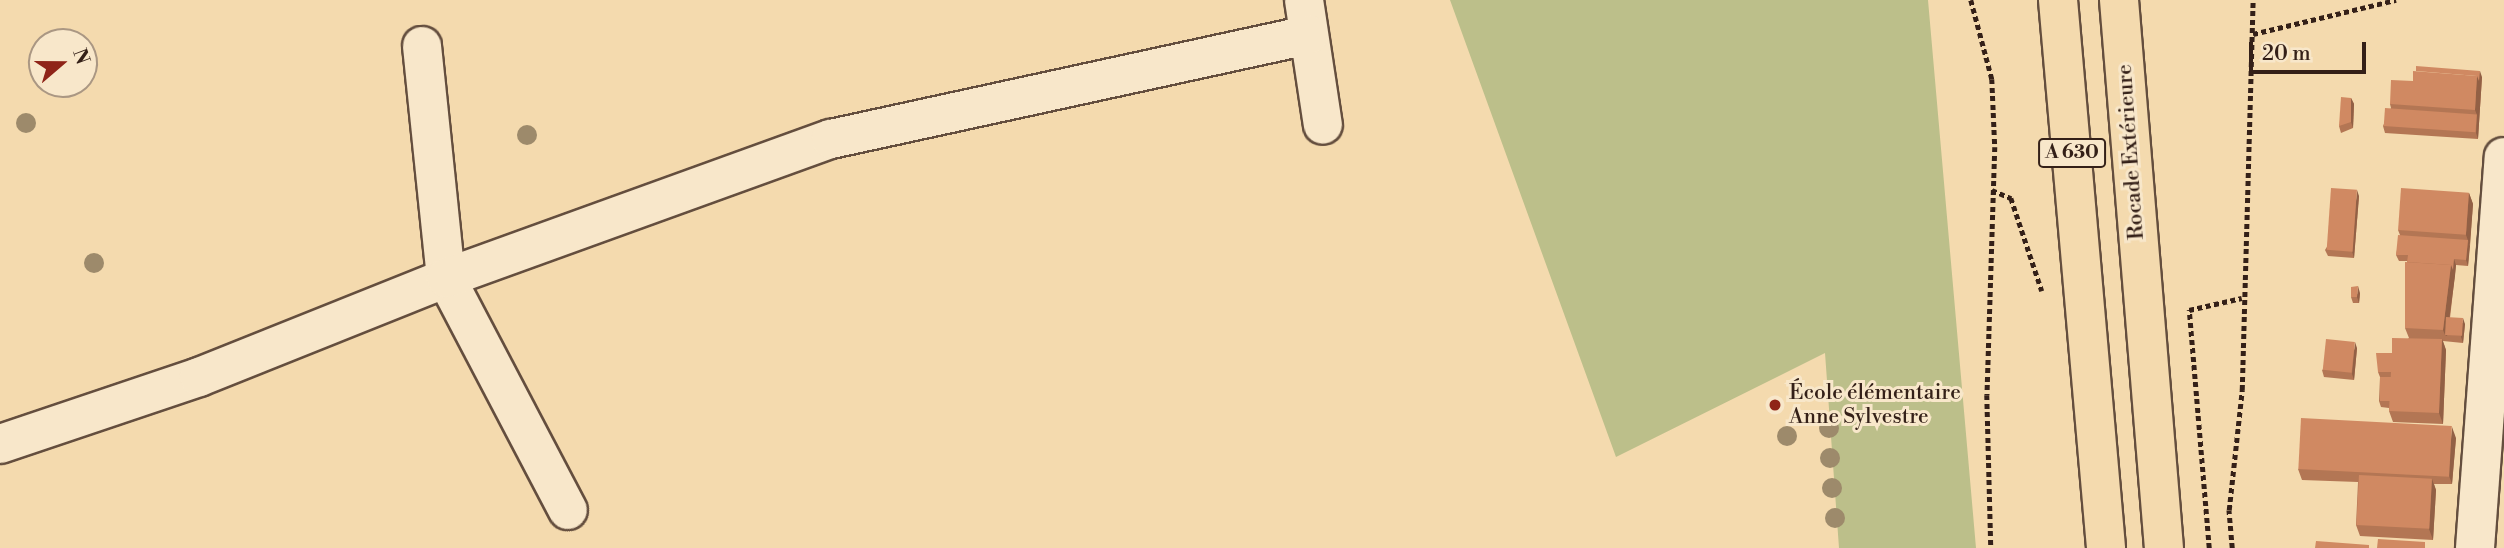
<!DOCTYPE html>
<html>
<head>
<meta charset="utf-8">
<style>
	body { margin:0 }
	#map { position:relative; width:2504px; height:548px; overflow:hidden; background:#f4daae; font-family:"Libre Bodoni",serif }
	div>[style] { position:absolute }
	.green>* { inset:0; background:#bcbf8a }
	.path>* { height:4.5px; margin-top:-2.25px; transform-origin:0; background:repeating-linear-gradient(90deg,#342018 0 5px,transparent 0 8.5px) }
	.roads { filter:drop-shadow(2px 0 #644e3e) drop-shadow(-2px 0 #644e3e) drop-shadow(0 2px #644e3e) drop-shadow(0 -2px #644e3e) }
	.minor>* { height:38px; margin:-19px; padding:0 19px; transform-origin:19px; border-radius:19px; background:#f8e7ca }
	.highway>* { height:38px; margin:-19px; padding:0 19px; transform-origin:19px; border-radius:19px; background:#f4daae }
	.trees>* { width:20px; height:20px; margin:-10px; border-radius:50%; background:#9d8a6b }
	.wall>* { inset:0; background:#b37654 }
	.shaded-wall>* { inset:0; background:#926045 }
	.building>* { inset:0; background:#d08962; transform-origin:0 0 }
	.dots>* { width:19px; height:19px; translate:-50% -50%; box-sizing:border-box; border:4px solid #f8e7ca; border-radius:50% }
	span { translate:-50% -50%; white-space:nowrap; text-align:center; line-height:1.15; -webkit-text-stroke:6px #f8e7ca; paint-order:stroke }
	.shield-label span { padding:2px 5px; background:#f8e7ca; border:2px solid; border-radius:5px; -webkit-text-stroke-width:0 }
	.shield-label { font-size:19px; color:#342018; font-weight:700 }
	.street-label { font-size:21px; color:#342018 }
	.poi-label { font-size:21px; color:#342018 }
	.left { translate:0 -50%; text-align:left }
	.north { position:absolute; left:28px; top:28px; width:70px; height:70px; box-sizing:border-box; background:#f8e7ca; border:2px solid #aa9783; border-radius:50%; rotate:70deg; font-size:19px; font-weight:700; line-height:28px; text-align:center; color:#342018 }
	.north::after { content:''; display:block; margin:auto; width:24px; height:32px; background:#8f2418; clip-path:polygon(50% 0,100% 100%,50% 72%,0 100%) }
	.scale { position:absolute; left:2249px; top:42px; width:117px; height:32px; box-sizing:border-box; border:4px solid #342018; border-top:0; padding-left:9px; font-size:21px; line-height:24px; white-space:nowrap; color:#342018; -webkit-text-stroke:5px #f8e7ca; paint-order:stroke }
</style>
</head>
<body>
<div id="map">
	<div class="green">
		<div style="clip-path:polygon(1450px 0,1928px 0,1976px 548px,1839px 548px,1825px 353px,1616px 457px)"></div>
	</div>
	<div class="path">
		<div style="left:1971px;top:0;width:82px;rotate:75.1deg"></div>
		<div style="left:1992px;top:79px;width:68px;rotate:87.5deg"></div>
		<div style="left:1995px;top:147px;width:248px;rotate:91.8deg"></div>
		<div style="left:1987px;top:395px;width:153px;rotate:88.5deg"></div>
		<div style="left:2253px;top:34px;width:147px;rotate:-13.4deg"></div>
		<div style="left:1992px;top:190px;width:21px;rotate:23deg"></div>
		<div style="left:2011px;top:198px;width:98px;rotate:71.6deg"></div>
		<div style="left:2209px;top:548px;width:239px;rotate:-94.8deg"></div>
		<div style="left:2189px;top:310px;width:54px;rotate:-12.8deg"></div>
		<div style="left:2232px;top:548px;width:38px;rotate:-95deg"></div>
		<div style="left:2229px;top:510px;width:121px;rotate:-83.8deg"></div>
		<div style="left:2242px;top:390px;width:390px;rotate:-88.4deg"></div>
	</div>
	<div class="roads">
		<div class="minor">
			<div style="left:1304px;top:0;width:126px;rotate:81.4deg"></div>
			<div style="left:422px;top:46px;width:233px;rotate:84.1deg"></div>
			<div style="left:446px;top:278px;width:262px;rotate:62.3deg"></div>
			<div style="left:0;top:444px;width:210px;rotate:-18.6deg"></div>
			<div style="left:199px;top:377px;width:266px;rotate:-21.8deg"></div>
			<div style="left:446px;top:278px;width:409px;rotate:-19.9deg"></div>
			<div style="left:831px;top:139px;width:489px;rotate:-12.3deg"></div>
			<div style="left:2475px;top:548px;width:392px;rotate:-85.8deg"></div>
		</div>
		<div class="highway">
			<div style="left:2058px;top:0;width:550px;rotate:84.99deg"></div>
			<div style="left:2119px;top:0;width:550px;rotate:85.31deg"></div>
		</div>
	</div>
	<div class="trees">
		<div style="left:26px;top:123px"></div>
		<div style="left:527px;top:135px"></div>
		<div style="left:94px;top:263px"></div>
		<div style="left:1829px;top:428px"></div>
		<div style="left:1787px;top:436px"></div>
		<div style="left:1830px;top:458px"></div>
		<div style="left:1832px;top:488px"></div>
		<div style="left:1835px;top:518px"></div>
	</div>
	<div class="wall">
		<div style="clip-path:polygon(2482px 77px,2478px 139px,2385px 133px,2383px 126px,2391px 108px,2390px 104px,2413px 81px)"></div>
		<div style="clip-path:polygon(2351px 98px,2354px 104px,2353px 128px,2341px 133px,2339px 126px)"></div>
		<div style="clip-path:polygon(2469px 193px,2473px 204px,2468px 266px,2456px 265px,2450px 318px,2465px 324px,2463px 343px,2443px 341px,2446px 350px,2443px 424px,2393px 422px,2389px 411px,2389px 408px,2381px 407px,2379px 401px,2380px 377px,2378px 372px,2392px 353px,2409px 338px,2405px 328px,2407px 261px,2399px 261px,2396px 255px,2400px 235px,2398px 230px)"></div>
		<div style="clip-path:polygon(2359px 196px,2354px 258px,2328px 256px,2325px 250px)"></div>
		<div style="clip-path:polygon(2360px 293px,2359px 303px,2353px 303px,2351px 297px)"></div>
		<div style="clip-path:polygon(2357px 348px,2354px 380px,2324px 377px,2322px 370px)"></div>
		<div style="clip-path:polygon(2456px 438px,2452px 484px,2434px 484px,2436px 490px,2433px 540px,2360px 536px,2356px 525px,2358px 482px,2302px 480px,2298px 469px)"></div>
	</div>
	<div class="shaded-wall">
		<div style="clip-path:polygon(2480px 71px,2482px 77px,2478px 139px,2476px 133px,2477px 115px,2475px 110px,2477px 76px)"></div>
		<div style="clip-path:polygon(2351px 98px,2354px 104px,2353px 128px,2351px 122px)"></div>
		<div style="clip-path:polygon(2357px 190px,2359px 196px,2354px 258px,2352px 251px)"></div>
		<div style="clip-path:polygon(2469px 193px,2473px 204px,2470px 246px,2466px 235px)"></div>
		<div style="clip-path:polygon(2468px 240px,2470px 246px,2468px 266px,2466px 260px)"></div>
		<div style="clip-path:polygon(2454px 259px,2456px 265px,2455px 276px,2447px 336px,2445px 335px,2443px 330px,2451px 265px)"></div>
		<div style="clip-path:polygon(2358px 286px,2360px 293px,2359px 303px,2357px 297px)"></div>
		<div style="clip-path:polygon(2463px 318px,2465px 324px,2463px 343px,2461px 337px)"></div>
		<div style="clip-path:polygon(2442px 339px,2446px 350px,2443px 424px,2439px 413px)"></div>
		<div style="clip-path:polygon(2355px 342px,2357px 348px,2354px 380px,2352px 374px)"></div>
		<div style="clip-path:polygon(2452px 427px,2456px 438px,2452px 484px,2448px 473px)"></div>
		<div style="clip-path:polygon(2432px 479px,2436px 490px,2433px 540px,2429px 529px)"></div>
	</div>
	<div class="building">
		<div style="clip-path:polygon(2416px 66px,2480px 71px,2479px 81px,2477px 76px,2416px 71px)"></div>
		<div style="clip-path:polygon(2413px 71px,2477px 76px,2475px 110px,2390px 104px,2391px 80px,2413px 81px)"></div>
		<div style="clip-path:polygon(2341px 97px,2351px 98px,2351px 122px,2339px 126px)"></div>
		<div style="left:2385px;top:108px;width:92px;height:18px;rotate:4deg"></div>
		<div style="left:2331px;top:188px;width:26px;height:62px;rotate:4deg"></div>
		<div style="left:2401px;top:188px;width:68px;height:42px;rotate:4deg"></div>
		<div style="clip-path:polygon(2398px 235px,2468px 240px,2466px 260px,2454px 259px,2453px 270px,2451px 265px,2407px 262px,2408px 255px,2396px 255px)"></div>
		<div style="clip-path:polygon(2405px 262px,2451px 265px,2443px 330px,2405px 328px)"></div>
		<div style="clip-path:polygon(2358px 286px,2357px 297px,2351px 297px,2351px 287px)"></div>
		<div style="left:2446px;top:317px;width:17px;height:18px;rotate:3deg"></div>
		<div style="clip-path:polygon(2392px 338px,2442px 339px,2439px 413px,2389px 411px,2391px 372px,2378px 372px,2376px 353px,2392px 353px)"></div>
		<div style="left:2326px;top:339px;width:29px;height:31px;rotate:6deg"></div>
		<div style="left:2380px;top:377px;width:11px;height:24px"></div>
		<div style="left:2301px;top:418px;width:151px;height:51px;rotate:3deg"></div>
		<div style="left:2359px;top:475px;width:73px;height:50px;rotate:3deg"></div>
		<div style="clip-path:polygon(2378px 539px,2425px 542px,2425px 548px,2377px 548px)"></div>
		<div style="clip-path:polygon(2316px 541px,2369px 545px,2369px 548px,2315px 548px)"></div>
	</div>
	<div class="dots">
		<div style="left:1775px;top:405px;background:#8f2418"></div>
	</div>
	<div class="shield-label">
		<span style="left:2072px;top:153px">A 630</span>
	</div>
	<div class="street-label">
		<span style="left:2131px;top:152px;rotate:-94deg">Rocade Extérieure</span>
	</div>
	<div class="poi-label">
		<span class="left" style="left:1789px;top:405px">École élémentaire<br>Anne Sylvestre</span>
	</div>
	<div class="north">N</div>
	<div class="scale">20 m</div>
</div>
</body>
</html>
